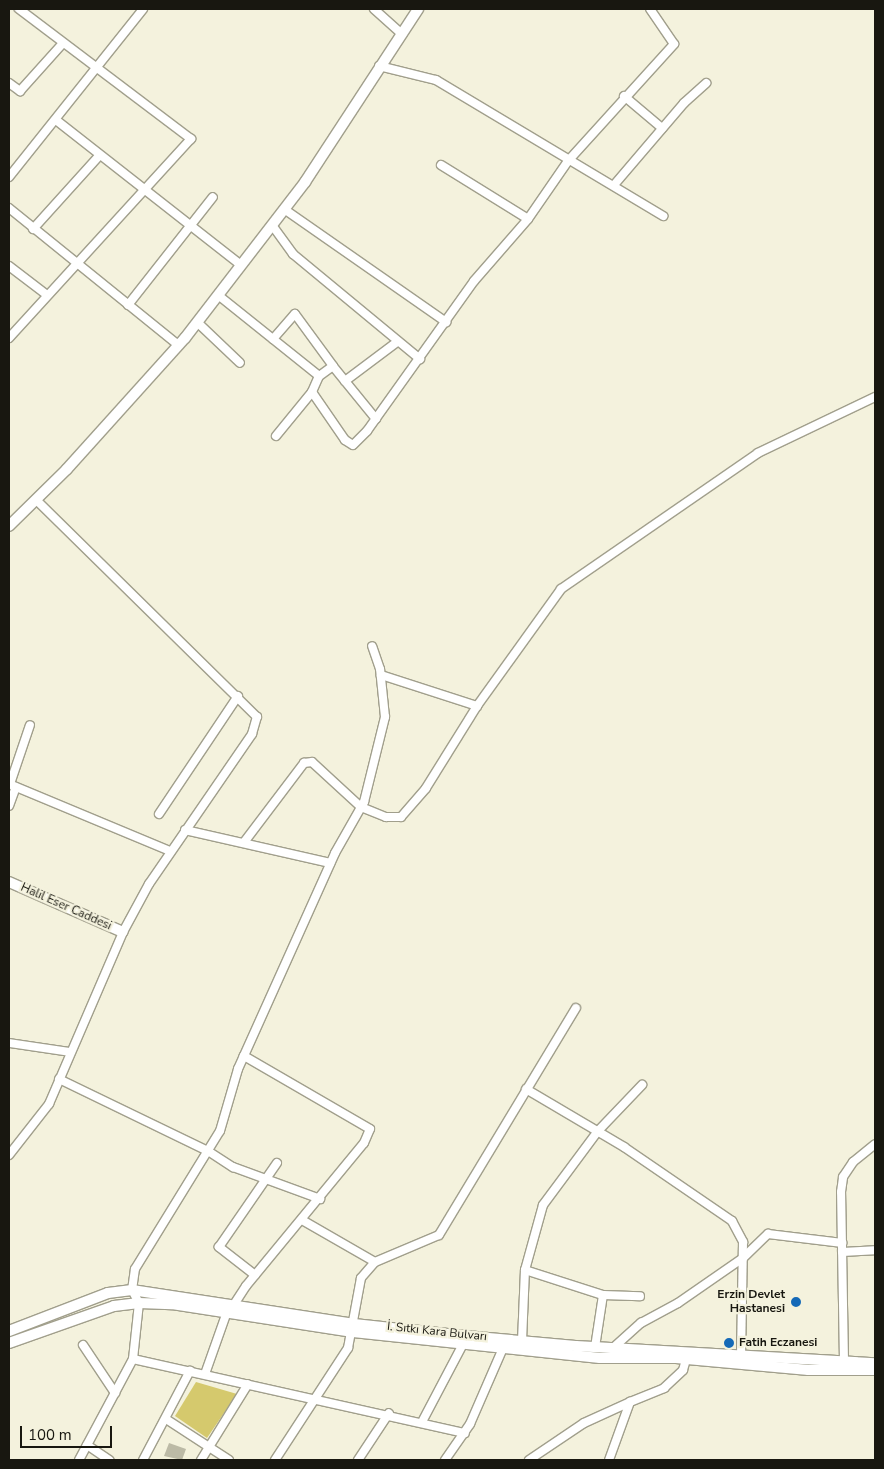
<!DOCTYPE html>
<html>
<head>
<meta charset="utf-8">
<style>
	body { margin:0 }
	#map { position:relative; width:884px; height:1469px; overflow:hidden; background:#f4f2dd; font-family:"Nunito Sans",sans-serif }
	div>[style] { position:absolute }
	.green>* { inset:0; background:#d5c96d }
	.building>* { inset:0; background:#bcbaa6 }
	.roads { filter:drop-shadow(1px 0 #a19f8c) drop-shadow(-1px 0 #a19f8c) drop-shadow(0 1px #a19f8c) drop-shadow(0 -1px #a19f8c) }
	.street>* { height:8px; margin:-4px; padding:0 4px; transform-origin:4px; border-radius:4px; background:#fff }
	.secondary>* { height:10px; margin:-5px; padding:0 5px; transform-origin:5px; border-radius:5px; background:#fff }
	.dots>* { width:14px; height:14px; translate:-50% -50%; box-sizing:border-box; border:2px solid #f4f2dd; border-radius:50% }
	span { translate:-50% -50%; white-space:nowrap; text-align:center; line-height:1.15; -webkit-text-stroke:4.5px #f4f2dd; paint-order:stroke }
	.street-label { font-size:12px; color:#181710 }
	.poi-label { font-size:12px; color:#181710; font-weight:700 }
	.right { translate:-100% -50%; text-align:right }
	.left { translate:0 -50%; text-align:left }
	.frame { position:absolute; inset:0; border:10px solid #181710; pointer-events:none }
	.scale { position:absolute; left:20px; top:1426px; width:92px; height:22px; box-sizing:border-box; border:2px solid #181710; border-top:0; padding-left:6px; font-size:15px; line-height:18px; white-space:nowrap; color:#181710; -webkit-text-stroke:4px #f4f2dd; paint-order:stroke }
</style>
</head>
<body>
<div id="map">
	<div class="green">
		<div style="clip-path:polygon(196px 1382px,237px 1394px,207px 1438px,175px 1416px)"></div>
	</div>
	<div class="building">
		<div style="clip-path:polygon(169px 1443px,186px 1449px,182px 1460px,164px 1456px)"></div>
	</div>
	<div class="roads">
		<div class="street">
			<div style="left:374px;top:9px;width:36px;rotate:42deg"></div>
			<div style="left:379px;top:66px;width:59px;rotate:13.8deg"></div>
			<div style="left:436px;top:80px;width:265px;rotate:30.9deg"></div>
			<div style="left:9px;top:83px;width:14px;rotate:36deg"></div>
			<div style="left:20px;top:91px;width:64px;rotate:-48.1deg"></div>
			<div style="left:624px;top:96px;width:50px;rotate:40.1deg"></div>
			<div style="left:56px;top:120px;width:235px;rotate:38.1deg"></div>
			<div style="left:441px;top:165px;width:102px;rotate:31.8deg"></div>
			<div style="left:9px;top:177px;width:215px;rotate:-51.4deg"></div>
			<div style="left:614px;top:185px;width:108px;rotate:-49.5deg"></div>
			<div style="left:684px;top:103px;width:30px;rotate:-42deg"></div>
			<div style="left:9px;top:208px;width:218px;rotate:39deg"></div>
			<div style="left:284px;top:209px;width:198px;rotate:34.9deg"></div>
			<div style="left:272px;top:225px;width:36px;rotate:54deg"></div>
			<div style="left:293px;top:254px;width:165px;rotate:39.6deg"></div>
			<div style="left:33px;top:229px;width:98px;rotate:-47.9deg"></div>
			<div style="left:9px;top:266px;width:48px;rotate:37.3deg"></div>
			<div style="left:218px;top:295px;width:129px;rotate:38.7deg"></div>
			<div style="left:128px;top:305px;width:137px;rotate:-51.8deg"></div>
			<div style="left:197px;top:322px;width:59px;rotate:43.6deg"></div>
			<div style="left:9px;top:338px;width:270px;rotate:-47.6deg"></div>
			<div style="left:191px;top:139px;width:216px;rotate:-142.9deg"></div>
			<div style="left:273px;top:339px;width:33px;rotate:-49deg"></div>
			<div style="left:295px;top:314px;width:64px;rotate:53.8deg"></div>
			<div style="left:397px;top:342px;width:65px;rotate:143.1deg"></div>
			<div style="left:345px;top:381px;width:19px;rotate:-129deg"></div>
			<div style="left:333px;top:366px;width:17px;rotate:144deg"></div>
			<div style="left:319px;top:376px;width:17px;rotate:114deg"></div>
			<div style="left:312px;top:392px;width:58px;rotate:55.5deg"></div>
			<div style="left:345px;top:440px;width:9px;rotate:32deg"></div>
			<div style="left:353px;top:445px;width:20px;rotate:-45deg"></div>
			<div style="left:367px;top:431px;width:184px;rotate:-54.5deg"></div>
			<div style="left:474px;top:281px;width:82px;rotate:-48.9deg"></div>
			<div style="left:528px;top:219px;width:70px;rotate:-55.4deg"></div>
			<div style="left:568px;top:161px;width:158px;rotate:-47.8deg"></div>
			<div style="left:674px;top:44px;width:42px;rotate:-124.4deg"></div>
			<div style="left:345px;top:381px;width:49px;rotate:50.8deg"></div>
			<div style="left:276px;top:436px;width:57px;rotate:-50.7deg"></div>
			<div style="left:381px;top:675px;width:101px;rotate:17.9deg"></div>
			<div style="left:9px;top:784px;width:174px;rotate:22.6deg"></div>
			<div style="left:10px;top:784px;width:62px;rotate:-71.3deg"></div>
			<div style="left:9px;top:806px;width:20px;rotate:-70deg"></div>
			<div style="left:159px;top:814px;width:142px;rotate:-56.2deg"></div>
			<div style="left:185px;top:830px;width:149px;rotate:12.8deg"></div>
			<div style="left:245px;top:841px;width:98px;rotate:-52.9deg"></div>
			<div style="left:304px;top:763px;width:8px;rotate:-7deg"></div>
			<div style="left:312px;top:762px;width:67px;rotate:42.6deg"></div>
			<div style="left:361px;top:807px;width:27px;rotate:22deg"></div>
			<div style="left:386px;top:817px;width:15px"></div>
			<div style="left:401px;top:817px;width:38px;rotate:-49deg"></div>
			<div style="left:426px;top:788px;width:97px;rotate:-58.1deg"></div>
			<div style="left:477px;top:706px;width:144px;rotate:-54.3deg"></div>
			<div style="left:561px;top:589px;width:239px;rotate:-34.6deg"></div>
			<div style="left:758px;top:453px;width:130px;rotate:-25.6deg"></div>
			<div style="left:9px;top:1043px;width:62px;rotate:8.4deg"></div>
			<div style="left:59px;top:1079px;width:165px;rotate:25.8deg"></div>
			<div style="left:208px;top:1151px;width:30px;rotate:33deg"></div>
			<div style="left:233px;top:1167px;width:93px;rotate:20.2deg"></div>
			<div style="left:526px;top:1089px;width:114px;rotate:30.6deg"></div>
			<div style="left:624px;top:1147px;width:131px;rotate:34.4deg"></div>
			<div style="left:732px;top:1221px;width:24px;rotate:62deg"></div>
			<div style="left:743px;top:1242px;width:113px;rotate:91deg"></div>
			<div style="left:9px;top:1155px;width:65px;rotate:-51.9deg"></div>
			<div style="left:49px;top:1104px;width:187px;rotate:-66.7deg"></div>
			<div style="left:123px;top:932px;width:55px;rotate:-61.6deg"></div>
			<div style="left:149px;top:884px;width:182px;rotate:-55.5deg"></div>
			<div style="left:252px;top:734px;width:18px;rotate:-74deg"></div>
			<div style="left:257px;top:717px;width:310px;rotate:-135.5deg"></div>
			<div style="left:302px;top:1220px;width:84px;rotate:29.9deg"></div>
			<div style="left:842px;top:1252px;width:33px;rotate:-3deg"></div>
			<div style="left:525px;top:1270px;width:82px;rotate:17.8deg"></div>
			<div style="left:603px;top:1295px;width:53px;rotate:98.7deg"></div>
			<div style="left:255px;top:1275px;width:46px;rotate:-142.1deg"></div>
			<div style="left:219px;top:1247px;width:102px;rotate:-55.4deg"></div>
			<div style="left:603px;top:1295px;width:37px;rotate:2deg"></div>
			<div style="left:233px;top:1306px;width:24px;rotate:-57deg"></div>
			<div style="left:246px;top:1286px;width:185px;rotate:-50.5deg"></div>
			<div style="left:364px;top:1143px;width:15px;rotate:-67deg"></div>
			<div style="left:370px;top:1129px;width:146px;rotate:-149.9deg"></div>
			<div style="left:522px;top:1341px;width:71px;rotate:-87.6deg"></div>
			<div style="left:525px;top:1270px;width:67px;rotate:-74.5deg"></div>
			<div style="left:543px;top:1205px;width:92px;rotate:-53.4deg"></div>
			<div style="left:598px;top:1131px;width:64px;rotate:-46.3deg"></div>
			<div style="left:83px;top:1345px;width:58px;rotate:56.3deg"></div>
			<div style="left:613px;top:1348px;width:38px;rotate:-42deg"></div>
			<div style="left:641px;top:1323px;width:42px;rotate:-28.4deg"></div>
			<div style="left:678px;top:1303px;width:79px;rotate:-34.7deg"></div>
			<div style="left:743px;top:1258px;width:35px;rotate:-44deg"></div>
			<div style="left:768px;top:1234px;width:75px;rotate:6.9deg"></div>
			<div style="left:133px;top:1359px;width:340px;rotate:12.6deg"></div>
			<div style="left:844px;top:1361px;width:169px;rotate:-91deg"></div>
			<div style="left:841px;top:1192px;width:15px;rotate:-82deg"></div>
			<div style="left:843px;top:1177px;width:18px;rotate:-56deg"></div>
			<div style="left:853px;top:1162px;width:28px;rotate:-39deg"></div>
			<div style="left:205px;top:1374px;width:66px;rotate:-70.5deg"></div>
			<div style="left:166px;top:1419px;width:75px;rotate:33.1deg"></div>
			<div style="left:423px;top:1420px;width:86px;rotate:-62.2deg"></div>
			<div style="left:87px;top:1445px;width:27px;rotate:34deg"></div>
			<div style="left:79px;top:1460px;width:115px;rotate:-61.9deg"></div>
			<div style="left:133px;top:1359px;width:56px;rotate:-83.9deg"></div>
			<div style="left:139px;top:1303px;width:15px;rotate:-118deg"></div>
			<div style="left:132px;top:1290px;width:21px;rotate:-82deg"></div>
			<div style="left:135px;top:1269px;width:162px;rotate:-58.4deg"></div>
			<div style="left:220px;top:1131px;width:65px;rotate:-73.8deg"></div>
			<div style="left:238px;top:1069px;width:237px;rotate:-65.8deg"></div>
			<div style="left:335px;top:853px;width:59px;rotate:-60.4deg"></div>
			<div style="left:364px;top:802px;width:88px;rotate:-76.1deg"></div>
			<div style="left:385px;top:717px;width:48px;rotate:-95.9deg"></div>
			<div style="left:380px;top:669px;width:24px;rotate:-109deg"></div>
			<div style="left:143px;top:1460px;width:101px;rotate:-62.2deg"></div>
			<div style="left:201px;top:1460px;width:89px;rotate:-58.3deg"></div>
			<div style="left:275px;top:1460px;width:134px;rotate:-56.9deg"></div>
			<div style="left:348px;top:1348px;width:71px;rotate:-79.5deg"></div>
			<div style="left:361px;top:1278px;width:21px;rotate:-49deg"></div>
			<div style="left:375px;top:1262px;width:69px;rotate:-22.9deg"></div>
			<div style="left:439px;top:1235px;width:265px;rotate:-58.9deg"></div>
			<div style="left:358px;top:1460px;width:56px;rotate:-56.6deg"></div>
			<div style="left:445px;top:1460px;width:44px;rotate:-55.2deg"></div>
			<div style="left:470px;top:1424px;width:83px;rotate:-66.5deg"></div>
			<div style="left:529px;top:1460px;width:66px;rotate:-33.9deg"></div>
			<div style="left:584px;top:1423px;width:51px;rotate:-24.5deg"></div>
			<div style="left:609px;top:1460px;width:62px;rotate:-70.1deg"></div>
			<div style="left:630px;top:1402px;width:37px;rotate:-22deg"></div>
			<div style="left:664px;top:1388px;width:26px;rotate:-43deg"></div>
			<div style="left:683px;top:1370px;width:15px;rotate:-74deg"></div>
		</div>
		<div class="secondary">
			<div style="left:9px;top:526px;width:81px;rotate:-44.5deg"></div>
			<div style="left:67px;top:469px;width:176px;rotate:-48deg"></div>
			<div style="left:185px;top:338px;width:197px;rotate:-52.4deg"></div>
			<div style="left:305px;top:182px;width:207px;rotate:-56.8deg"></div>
			<div style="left:9px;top:882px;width:124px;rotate:23.7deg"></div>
			<div style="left:9px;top:1331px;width:106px;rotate:-21deg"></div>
			<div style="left:108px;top:1293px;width:24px;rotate:-7deg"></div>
			<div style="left:132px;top:1290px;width:225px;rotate:8.7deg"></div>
			<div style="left:354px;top:1324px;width:113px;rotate:6.1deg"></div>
			<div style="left:466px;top:1336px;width:110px;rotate:5.2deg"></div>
			<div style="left:576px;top:1346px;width:299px;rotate:3.3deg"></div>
			<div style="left:9px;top:1343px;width:111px;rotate:-19.4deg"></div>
			<div style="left:114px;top:1306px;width:25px;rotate:-7deg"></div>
			<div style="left:139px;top:1303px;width:33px;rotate:2deg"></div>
			<div style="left:172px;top:1304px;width:183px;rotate:8.8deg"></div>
			<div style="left:353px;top:1332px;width:248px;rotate:6deg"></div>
			<div style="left:600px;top:1358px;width:76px"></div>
			<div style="left:676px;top:1358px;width:133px;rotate:5.2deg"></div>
			<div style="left:808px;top:1370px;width:67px"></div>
		</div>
	</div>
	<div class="dots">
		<div style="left:796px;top:1302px;background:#1469b7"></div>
		<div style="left:729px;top:1343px;background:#1469b7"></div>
	</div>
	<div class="street-label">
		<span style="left:66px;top:907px;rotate:24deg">Halil Eser Caddesi</span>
		<span style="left:437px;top:1332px;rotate:6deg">İ. Sıtkı Kara Bulvarı</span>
	</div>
	<div class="poi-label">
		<span class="right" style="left:785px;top:1302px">Erzin Devlet<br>Hastanesi</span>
		<span class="left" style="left:739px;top:1343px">Fatih Eczanesi</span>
	</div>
	<div class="frame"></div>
	<div class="scale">100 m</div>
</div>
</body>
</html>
